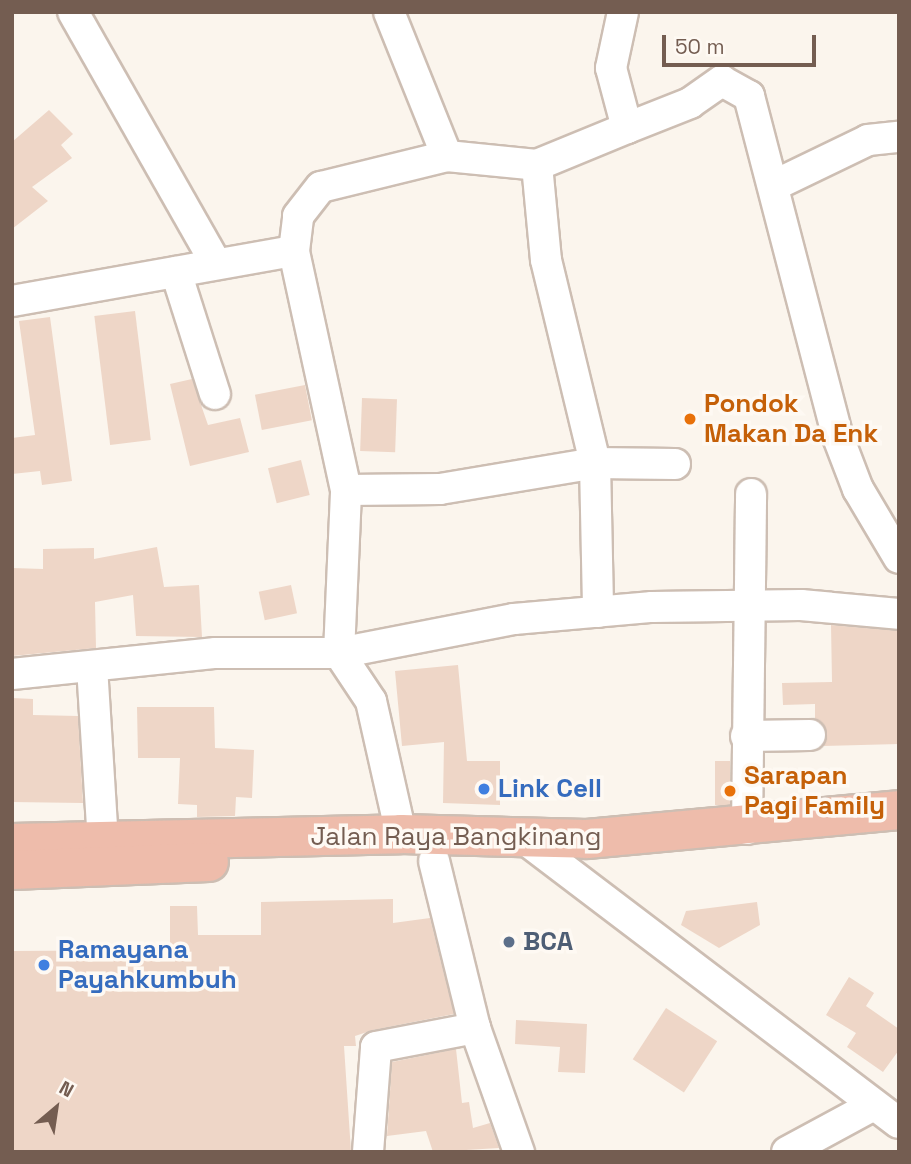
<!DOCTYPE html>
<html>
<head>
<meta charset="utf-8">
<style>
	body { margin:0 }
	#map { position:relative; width:911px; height:1164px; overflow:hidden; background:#fbf5ed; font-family:"Space Grotesk",sans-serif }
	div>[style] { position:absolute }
	.building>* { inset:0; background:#eed6c7; transform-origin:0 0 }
	.roads { filter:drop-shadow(2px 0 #cdbeb3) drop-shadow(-2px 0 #cdbeb3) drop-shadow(0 2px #cdbeb3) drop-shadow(0 -2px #cdbeb3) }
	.minor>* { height:30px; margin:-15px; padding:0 15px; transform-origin:15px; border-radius:15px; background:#fff }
	.highway>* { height:38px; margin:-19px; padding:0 19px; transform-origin:19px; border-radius:19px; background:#eebcab }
	.dots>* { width:19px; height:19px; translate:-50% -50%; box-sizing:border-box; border:4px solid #fef9f3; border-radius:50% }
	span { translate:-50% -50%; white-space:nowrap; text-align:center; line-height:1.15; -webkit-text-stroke:7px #fef9f3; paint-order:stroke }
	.food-label { font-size:26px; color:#c56008; font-weight:700 }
	.left { translate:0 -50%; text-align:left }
	.shop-label { font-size:26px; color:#366cbe; font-weight:700 }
	.street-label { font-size:26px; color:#745d51 }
	.service-label { font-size:26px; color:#4e5e75; font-weight:700 }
	.frame { position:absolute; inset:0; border:14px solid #745d51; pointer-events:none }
	.north { position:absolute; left:21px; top:1073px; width:70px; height:70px; -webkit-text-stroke:5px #fef9f3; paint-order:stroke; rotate:29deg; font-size:19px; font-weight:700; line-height:28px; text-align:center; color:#745d51 }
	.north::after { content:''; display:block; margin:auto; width:24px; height:32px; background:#745d51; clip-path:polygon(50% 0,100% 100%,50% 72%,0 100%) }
	.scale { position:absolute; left:662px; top:35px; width:154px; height:32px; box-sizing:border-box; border:4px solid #745d51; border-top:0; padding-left:9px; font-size:21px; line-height:24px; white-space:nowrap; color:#745d51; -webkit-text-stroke:5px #fef9f3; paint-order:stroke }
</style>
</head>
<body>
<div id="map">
	<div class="building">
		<div style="clip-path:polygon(49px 110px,73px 134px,61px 145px,72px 158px,32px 187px,48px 201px,12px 229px,12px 142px)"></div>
		<div style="left:135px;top:311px;width:130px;height:41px;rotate:83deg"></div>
		<div style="clip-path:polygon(50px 317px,72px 481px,42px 485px,40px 471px,12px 474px,12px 438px,35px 435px,19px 321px)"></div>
		<div style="clip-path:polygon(192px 379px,208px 425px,240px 418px,249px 452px,190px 466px,170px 384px)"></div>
		<div style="left:305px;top:385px;width:36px;height:51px;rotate:79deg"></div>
		<div style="left:362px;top:398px;width:35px;height:53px;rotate:2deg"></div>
		<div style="left:301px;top:460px;width:36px;height:34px;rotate:76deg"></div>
		<div style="clip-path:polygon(157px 547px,164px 587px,199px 585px,202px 637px,136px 636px,133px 595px,95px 602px,96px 648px,12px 656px,12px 568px,43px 569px,43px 549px,94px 548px,94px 559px)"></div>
		<div style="left:291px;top:585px;width:29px;height:33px;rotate:78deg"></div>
		<div style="clip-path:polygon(831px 625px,899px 631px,899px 744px,823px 746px,827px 734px,815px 719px,815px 704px,783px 705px,782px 683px,832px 682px)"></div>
		<div style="clip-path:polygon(458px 665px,467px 761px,500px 761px,500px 805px,443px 803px,444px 742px,402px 746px,395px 671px)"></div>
		<div style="clip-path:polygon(12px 698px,33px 699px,33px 715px,78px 716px,83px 803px,12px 802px)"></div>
		<div style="clip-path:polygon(137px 707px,214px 707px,215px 748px,254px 750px,252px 798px,236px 797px,235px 816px,197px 817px,197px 805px,178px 804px,180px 758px,138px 758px)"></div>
		<div style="left:715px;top:761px;width:15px;height:44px"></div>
		<div style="clip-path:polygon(393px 899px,393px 923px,430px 918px,454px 1014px,373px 1030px,355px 1036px,356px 1046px,344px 1046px,351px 1152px,12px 1152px,13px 951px,170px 950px,170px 906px,197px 906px,198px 935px,261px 935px,261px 902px)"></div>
		<div style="clip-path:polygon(757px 902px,760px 925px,719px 948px,681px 925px,686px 911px)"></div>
		<div style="clip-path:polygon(849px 977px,874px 993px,866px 1006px,899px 1029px,899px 1050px,883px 1072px,847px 1047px,856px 1033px,826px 1015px)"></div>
		<div style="left:666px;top:1008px;width:61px;height:61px;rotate:33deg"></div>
		<div style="clip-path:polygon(516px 1020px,587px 1024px,585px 1073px,558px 1072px,560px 1047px,515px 1044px)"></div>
		<div style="clip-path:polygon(456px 1049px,462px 1103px,469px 1102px,473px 1128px,490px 1123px,499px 1148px,433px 1152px,426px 1131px,387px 1136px,392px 1062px)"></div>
	</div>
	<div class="roads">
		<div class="minor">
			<div style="left:73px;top:12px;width:288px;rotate:60.4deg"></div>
			<div style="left:389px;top:12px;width:155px;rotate:68.1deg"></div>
			<div style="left:627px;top:128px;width:68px;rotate:-21.6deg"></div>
			<div style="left:690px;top:103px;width:39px;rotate:-35deg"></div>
			<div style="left:722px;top:81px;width:31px;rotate:29deg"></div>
			<div style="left:749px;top:96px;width:352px;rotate:75.4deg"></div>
			<div style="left:838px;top:437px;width:56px;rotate:69deg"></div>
			<div style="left:858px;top:489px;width:80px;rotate:59.3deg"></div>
			<div style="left:537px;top:165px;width:95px;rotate:84.6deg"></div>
			<div style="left:546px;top:260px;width:209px;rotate:76.4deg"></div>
			<div style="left:595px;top:463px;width:149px;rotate:88.8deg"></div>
			<div style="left:775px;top:185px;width:103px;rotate:-25.8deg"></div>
			<div style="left:868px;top:140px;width:31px;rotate:-6deg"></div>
			<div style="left:176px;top:272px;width:128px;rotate:72.3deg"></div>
			<div style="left:12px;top:301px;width:286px;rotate:-10.1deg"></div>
			<div style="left:346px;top:490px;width:94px;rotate:-0.6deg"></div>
			<div style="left:440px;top:489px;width:157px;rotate:-9.5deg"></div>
			<div style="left:595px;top:463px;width:80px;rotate:0.7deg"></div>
			<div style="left:92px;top:667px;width:173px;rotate:86.4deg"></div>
			<div style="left:12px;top:674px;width:205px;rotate:-5.9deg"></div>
			<div style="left:216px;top:653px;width:123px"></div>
			<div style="left:339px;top:653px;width:178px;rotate:-11deg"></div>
			<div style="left:514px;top:619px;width:139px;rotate:-5deg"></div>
			<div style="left:652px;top:607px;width:149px;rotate:-0.8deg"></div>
			<div style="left:801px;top:605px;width:98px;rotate:5.2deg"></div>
			<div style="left:746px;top:736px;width:64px;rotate:-0.9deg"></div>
			<div style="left:747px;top:829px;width:335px;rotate:-89.3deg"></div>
			<div style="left:401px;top:834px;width:136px;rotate:-102.7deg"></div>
			<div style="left:371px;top:701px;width:58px;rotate:-123.7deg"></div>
			<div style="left:339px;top:653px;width:163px;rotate:-87.5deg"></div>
			<div style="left:346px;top:490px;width:245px;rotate:-102.3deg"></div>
			<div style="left:294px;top:251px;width:35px;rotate:-83deg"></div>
			<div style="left:298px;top:216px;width:37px;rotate:-52deg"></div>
			<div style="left:321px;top:187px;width:130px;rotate:-13.8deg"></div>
			<div style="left:447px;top:156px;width:90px;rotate:5.7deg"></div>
			<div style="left:537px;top:165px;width:97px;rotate:-22.3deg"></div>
			<div style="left:627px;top:128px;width:62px;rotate:-104.9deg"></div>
			<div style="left:611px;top:68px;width:57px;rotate:-77.9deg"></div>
			<div style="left:526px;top:840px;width:468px;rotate:37.2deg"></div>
			<div style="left:434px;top:861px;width:172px;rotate:76.2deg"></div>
			<div style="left:475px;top:1028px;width:132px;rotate:70.5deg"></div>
			<div style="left:368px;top:1152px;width:105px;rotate:-85.6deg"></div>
			<div style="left:376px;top:1047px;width:101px;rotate:-10.9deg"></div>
			<div style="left:787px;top:1152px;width:99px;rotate:-28.4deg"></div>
		</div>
		<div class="highway">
			<div style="left:12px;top:843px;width:389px;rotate:-1.3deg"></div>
			<div style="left:401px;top:834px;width:186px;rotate:1.5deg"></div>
			<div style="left:587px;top:839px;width:313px;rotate:-5.3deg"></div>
			<div style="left:12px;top:870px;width:197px;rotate:-2.3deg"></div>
		</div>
	</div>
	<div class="dots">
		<div style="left:690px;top:419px;background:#e8710a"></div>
		<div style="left:484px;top:789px;background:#3f7fe0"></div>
		<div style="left:730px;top:791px;background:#e8710a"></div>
		<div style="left:509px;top:942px;background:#5c6f8a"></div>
		<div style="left:44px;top:965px;background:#3f7fe0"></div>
	</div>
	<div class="food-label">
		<span class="left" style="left:704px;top:419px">Pondok<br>Makan Da Enk</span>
		<span class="left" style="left:744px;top:791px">Sarapan<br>Pagi Family</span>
	</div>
	<div class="shop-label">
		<span class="left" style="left:498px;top:789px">Link Cell</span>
		<span class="left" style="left:58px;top:965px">Ramayana<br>Payahkumbuh</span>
	</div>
	<div class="street-label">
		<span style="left:456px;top:837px">Jalan Raya Bangkinang</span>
	</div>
	<div class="service-label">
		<span class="left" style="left:523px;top:942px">BCA</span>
	</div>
	<div class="frame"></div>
	<div class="north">N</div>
	<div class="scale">50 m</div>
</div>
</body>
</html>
